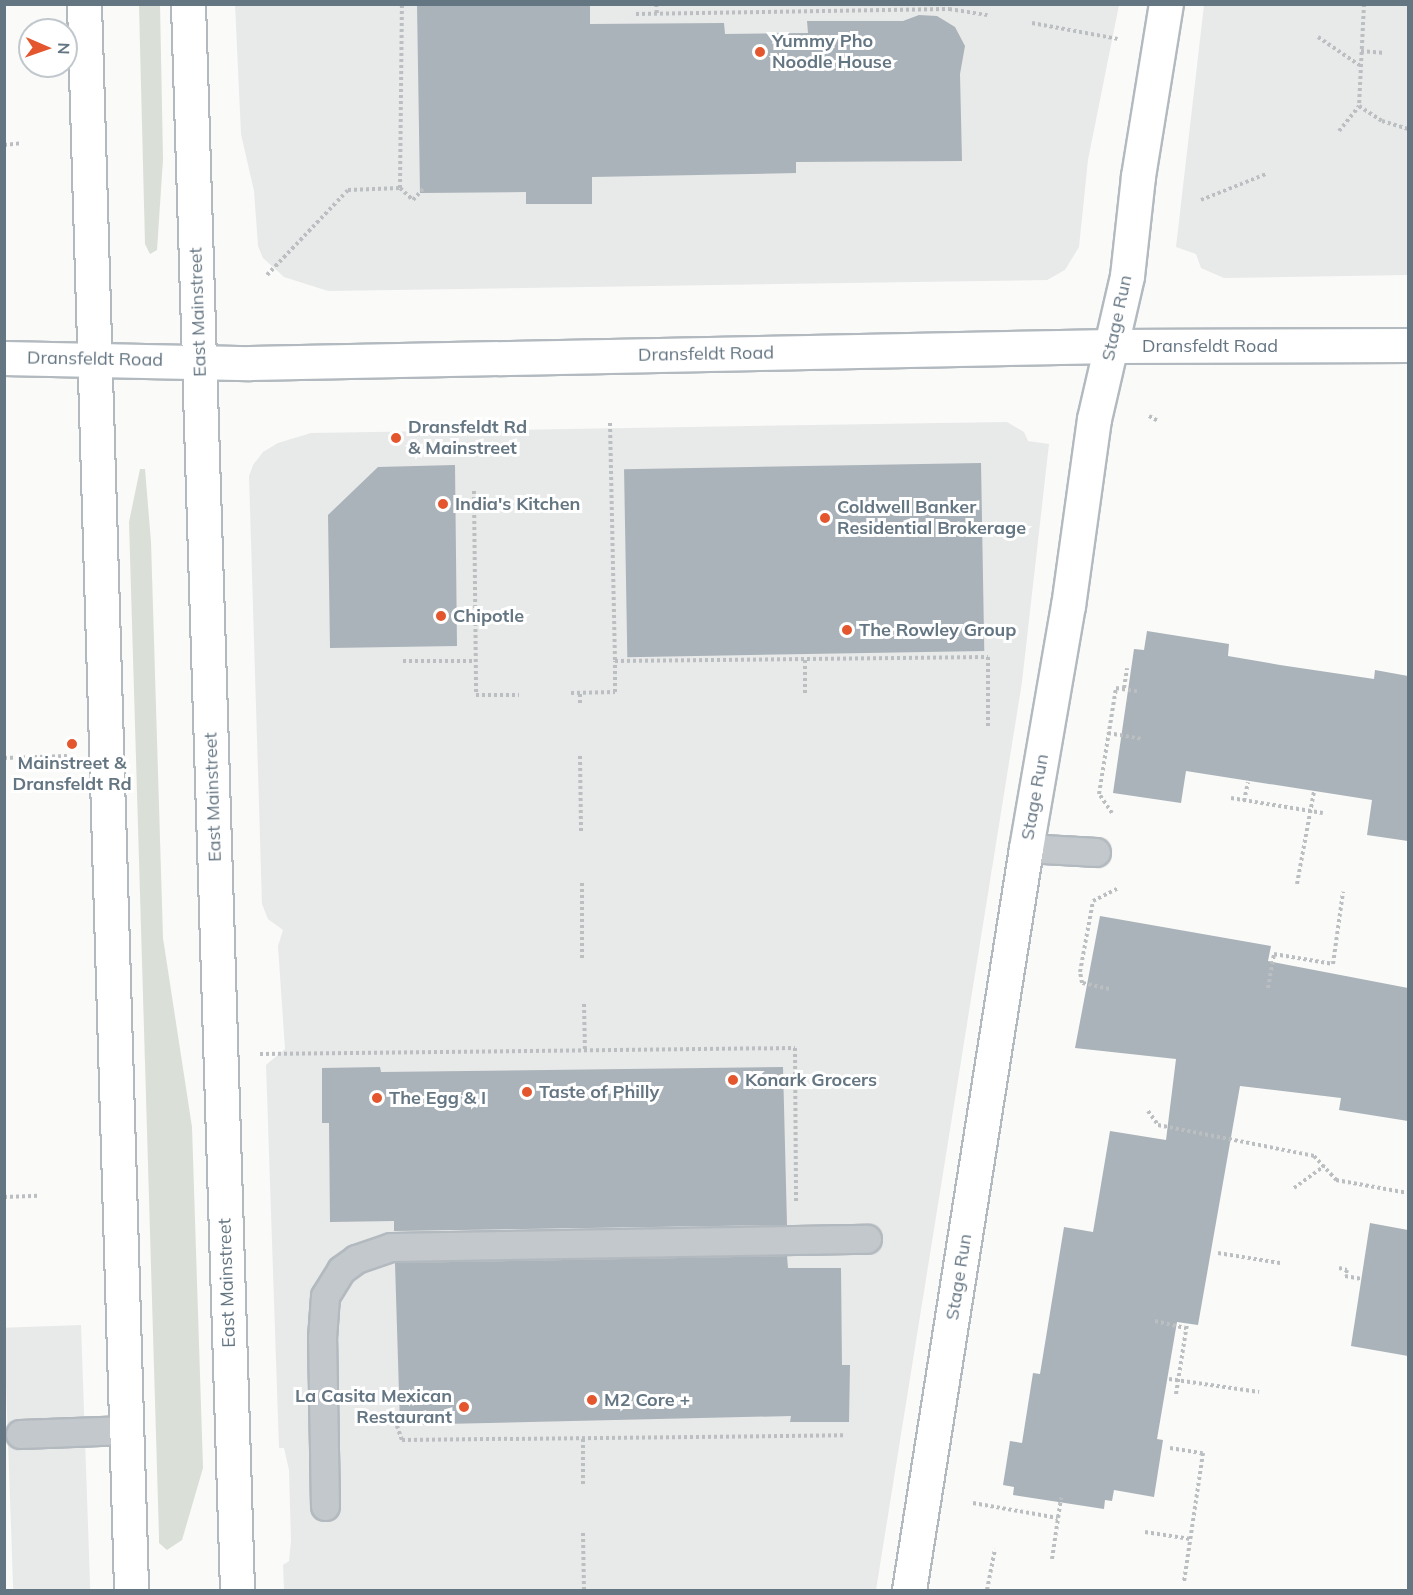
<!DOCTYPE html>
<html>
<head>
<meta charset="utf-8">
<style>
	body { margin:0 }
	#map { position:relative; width:1413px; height:1595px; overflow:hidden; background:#fafaf8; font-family:Mulish,sans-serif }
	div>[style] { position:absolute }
	.built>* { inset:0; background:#e8e9e9; transform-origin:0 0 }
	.green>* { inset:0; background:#dadfd7 }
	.building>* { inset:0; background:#aab3b9; transform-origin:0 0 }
	.path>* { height:4px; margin-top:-2px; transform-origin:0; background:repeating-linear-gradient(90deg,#bbbfc2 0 3px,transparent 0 6px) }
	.roads { filter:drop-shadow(2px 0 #b3babf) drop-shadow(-2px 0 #b3babf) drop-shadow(0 2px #b3babf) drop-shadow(0 -2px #b3babf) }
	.lane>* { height:27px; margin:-13.5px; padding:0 13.5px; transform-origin:13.5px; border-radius:13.5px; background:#c3c8cc }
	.secondary>* { height:33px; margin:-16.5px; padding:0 16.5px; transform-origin:16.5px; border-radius:16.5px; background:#fff }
	.primary>* { height:33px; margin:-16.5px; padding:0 16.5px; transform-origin:16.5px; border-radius:16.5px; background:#fff }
	.dots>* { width:16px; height:16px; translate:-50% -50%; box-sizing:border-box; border:3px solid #fff; border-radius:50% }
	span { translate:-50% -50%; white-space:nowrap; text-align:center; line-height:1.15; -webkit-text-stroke:6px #fff; paint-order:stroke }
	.poi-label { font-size:18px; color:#657683; font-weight:700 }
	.left { translate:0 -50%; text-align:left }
	.right { translate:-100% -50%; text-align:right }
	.street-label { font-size:18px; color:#657683 }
	.frame { position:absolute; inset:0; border:6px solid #657683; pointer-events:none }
	.north { position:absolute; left:18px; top:18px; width:60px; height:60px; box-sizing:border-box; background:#fff; border:2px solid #c1c8cd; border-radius:50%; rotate:92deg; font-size:16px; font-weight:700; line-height:24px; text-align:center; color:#657683 }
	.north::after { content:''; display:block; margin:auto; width:21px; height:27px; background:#e4572e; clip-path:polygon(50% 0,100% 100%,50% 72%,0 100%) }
</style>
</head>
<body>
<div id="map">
	<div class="built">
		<div style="clip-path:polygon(235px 5px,1119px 5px,1088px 160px,1079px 247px,1065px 270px,1047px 280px,328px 291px,284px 277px,263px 258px,258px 246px,254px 191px,241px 134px)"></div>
		<div style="clip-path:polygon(1204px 5px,1408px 5px,1408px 275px,1224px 278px,1201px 268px,1196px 254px,1176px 247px)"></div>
		<div style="clip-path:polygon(1007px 422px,1024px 432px,1028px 441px,1049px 444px,1022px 682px,876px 1590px,284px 1590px,283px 1565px,289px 1561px,291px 1541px,289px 1470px,284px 1448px,279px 1448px,266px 1065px,285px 1049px,278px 946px,283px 930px,268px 919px,262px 904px,249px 476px,253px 465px,263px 452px,278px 443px,311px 433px)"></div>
		<div style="left:81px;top:1325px;width:265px;height:77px;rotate:88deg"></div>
	</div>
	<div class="green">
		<div style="clip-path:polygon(139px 5px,160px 5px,163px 159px,157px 250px,150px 254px,145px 244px)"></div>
		<div style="clip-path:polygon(140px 469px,145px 469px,151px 542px,163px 938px,192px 1127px,203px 1468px,182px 1540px,167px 1550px,159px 1543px,159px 1536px,129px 522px)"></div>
	</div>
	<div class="building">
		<div style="clip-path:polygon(417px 4px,590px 4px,590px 24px,724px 23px,725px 34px,808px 33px,807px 21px,903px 21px,919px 15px,937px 16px,955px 27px,965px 46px,960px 74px,962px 161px,796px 162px,796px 173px,592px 177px,592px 204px,526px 204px,526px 192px,420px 193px)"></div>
		<div style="left:981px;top:463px;width:188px;height:357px;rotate:89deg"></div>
		<div style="clip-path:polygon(455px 465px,457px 646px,330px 648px,328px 515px,378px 467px)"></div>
		<div style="clip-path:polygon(1147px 631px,1229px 644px,1228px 656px,1280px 665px,1374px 679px,1375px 670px,1408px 676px,1408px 841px,1367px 835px,1372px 800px,1186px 771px,1181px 803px,1113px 793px,1134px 649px,1144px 650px)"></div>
		<div style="clip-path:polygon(1100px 916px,1271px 946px,1268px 961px,1408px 988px,1408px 1121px,1339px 1110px,1341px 1098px,1240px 1086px,1198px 1325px,1177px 1322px,1157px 1439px,1163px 1440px,1154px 1497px,1114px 1490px,1112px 1501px,1105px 1500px,1104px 1509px,1013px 1495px,1014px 1487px,1003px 1485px,1010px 1441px,1022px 1443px,1033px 1373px,1040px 1374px,1064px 1227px,1093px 1232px,1110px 1131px,1166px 1140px,1176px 1059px,1075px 1048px)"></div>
		<div style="clip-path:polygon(380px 1067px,381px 1072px,783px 1067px,787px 1225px,394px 1231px,394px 1221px,330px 1222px,329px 1123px,322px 1123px,322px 1068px)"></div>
		<div style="clip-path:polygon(1370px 1223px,1408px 1230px,1408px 1356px,1351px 1346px)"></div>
		<div style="clip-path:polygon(787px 1256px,788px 1268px,841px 1268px,842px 1365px,850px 1365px,849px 1422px,790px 1422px,791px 1416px,400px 1425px,395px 1263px)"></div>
	</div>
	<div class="path">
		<div style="left:656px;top:4px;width:10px;rotate:84deg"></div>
		<div style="left:1364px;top:4px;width:102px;rotate:92.8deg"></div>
		<div style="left:1359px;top:106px;width:27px;rotate:33deg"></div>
		<div style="left:1382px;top:121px;width:27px;rotate:17deg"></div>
		<div style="left:636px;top:14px;width:313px;rotate:-0.9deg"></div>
		<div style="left:949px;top:9px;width:39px;rotate:9deg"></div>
		<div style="left:1032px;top:23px;width:87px;rotate:10.5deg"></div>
		<div style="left:1318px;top:37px;width:50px;rotate:34.3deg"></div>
		<div style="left:1361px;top:51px;width:24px;rotate:5deg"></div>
		<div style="left:1339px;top:131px;width:32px;rotate:-51deg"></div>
		<div style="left:4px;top:145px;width:18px;rotate:-6deg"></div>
		<div style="left:400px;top:188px;width:18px;rotate:43deg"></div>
		<div style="left:413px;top:200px;width:15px;rotate:-48deg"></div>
		<div style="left:1201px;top:200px;width:70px;rotate:-21.8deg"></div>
		<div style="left:267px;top:275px;width:117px;rotate:-46.4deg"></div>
		<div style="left:348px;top:190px;width:52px;rotate:-2.2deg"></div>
		<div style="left:400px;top:188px;width:184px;rotate:-89.4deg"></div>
		<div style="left:1149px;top:416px;width:10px;rotate:29deg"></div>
		<div style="left:610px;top:423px;width:238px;rotate:88.8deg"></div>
		<div style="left:615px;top:661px;width:373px;rotate:-0.6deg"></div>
		<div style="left:988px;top:657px;width:70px;rotate:90deg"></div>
		<div style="left:474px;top:491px;width:204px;rotate:89.4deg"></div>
		<div style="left:476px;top:695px;width:43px"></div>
		<div style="left:805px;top:660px;width:36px;rotate:90deg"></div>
		<div style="left:403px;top:661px;width:72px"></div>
		<div style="left:1124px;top:688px;width:20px;rotate:-81deg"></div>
		<div style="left:571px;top:693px;width:44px;rotate:-1.3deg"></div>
		<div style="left:615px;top:692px;width:31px;rotate:-90deg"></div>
		<div style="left:580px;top:703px;width:10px;rotate:-90deg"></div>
		<div style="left:1108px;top:733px;width:34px;rotate:10deg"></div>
		<div style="left:580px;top:756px;width:75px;rotate:89.2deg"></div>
		<div style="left:4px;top:758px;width:63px;rotate:-1.8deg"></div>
		<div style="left:1231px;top:798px;width:93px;rotate:9.3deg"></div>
		<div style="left:1244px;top:801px;width:19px;rotate:-78deg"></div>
		<div style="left:1112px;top:813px;width:23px;rotate:-124deg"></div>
		<div style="left:1099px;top:794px;width:107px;rotate:-80.9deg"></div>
		<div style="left:1116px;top:688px;width:24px;rotate:9deg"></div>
		<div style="left:582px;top:883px;width:77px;rotate:90deg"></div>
		<div style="left:1297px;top:884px;width:95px;rotate:-79.6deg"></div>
		<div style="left:1268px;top:988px;width:35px;rotate:-80deg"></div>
		<div style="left:1274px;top:954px;width:60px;rotate:9.6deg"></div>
		<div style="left:1333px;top:964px;width:73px;rotate:-82.1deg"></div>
		<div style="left:1109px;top:989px;width:28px;rotate:-167deg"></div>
		<div style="left:1082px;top:983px;width:11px;rotate:-100deg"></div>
		<div style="left:1080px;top:972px;width:72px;rotate:-79.6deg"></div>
		<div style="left:1093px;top:901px;width:27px;rotate:-27deg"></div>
		<div style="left:584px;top:1004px;width:47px;rotate:88.8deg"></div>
		<div style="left:260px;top:1054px;width:535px;rotate:-0.64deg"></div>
		<div style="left:795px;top:1048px;width:156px;rotate:89.6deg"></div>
		<div style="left:1148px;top:1111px;width:17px;rotate:54deg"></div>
		<div style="left:1158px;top:1125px;width:159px;rotate:11.2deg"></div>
		<div style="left:1314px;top:1156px;width:33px;rotate:47deg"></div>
		<div style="left:1336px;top:1180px;width:73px;rotate:10.2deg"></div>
		<div style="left:1294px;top:1188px;width:37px;rotate:-36deg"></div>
		<div style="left:4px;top:1197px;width:35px;rotate:-2deg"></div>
		<div style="left:1218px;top:1253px;width:63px;rotate:9.2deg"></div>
		<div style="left:1339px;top:1268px;width:8px;rotate:14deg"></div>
		<div style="left:1347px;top:1270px;width:6px;rotate:108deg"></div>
		<div style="left:1345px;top:1276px;width:17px;rotate:10deg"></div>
		<div style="left:1155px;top:1321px;width:32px;rotate:13deg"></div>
		<div style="left:1169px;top:1379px;width:91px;rotate:8.2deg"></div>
		<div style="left:1176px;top:1394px;width:71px;rotate:-81.1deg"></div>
		<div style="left:361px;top:1419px;width:34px;rotate:2deg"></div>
		<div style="left:395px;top:1420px;width:21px;rotate:71deg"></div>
		<div style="left:402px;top:1440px;width:442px;rotate:-0.6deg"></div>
		<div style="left:1170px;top:1448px;width:33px;rotate:9deg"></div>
		<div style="left:1203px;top:1453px;width:130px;rotate:98.4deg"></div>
		<div style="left:583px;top:1484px;width:46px;rotate:-90deg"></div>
		<div style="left:973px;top:1503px;width:86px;rotate:10deg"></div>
		<div style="left:1145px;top:1532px;width:46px;rotate:8.8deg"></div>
		<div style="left:583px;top:1533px;width:57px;rotate:89deg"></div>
		<div style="left:1052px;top:1559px;width:62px;rotate:-81.6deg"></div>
		<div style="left:987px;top:1590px;width:42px;rotate:-79deg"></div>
	</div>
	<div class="roads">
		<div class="lane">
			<div style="left:1026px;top:848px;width:70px;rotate:3.3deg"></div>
			<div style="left:20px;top:1434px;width:107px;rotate:-2.1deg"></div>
			<div style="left:325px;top:1506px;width:168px;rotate:-91deg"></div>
			<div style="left:322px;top:1338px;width:42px;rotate:-85.9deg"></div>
			<div style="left:325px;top:1296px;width:31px;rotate:-58deg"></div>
			<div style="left:341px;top:1270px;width:19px;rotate:-36deg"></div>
			<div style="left:356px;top:1259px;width:37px;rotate:-19deg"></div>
			<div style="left:391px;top:1247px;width:476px;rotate:-1deg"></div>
		</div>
		<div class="secondary">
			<div style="left:4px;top:358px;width:246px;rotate:1.2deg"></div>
			<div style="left:250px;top:363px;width:862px;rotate:-1.13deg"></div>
			<div style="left:1112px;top:346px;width:296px;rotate:-0.2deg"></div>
			<div style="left:909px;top:1590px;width:751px;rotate:-81.04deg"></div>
			<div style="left:1026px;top:848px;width:246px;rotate:-80.2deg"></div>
			<div style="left:1068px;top:606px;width:189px;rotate:-82.1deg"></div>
			<div style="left:1094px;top:419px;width:147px;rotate:-77deg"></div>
			<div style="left:1127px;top:276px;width:101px;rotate:-83.7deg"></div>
			<div style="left:1138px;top:176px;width:174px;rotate:-80.8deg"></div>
		</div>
		<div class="primary">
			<div style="left:84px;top:4px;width:1587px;rotate:88.3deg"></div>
			<div style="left:188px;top:4px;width:1587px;rotate:88.23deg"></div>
		</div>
	</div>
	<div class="dots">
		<div style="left:760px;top:52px;background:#e4572e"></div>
		<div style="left:396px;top:438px;background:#e4572e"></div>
		<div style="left:443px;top:504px;background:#e4572e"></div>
		<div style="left:825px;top:518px;background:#e4572e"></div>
		<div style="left:441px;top:616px;background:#e4572e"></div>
		<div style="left:847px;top:630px;background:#e4572e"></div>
		<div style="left:72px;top:744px;background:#e4572e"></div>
		<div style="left:733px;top:1080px;background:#e4572e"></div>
		<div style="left:527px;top:1092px;background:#e4572e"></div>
		<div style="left:377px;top:1098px;background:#e4572e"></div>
		<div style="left:592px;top:1400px;background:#e4572e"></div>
		<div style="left:464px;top:1407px;background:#e4572e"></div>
	</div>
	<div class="poi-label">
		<span class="left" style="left:772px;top:52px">Yummy Pho<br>Noodle House</span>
		<span class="left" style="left:408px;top:438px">Dransfeldt Rd<br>&amp; Mainstreet</span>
		<span class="left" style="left:455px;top:504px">India's Kitchen</span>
		<span class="left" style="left:837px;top:518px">Coldwell Banker<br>Residential Brokerage</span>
		<span class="left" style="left:453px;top:616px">Chipotle</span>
		<span class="left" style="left:859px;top:630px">The Rowley Group</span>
		<span style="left:72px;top:774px">Mainstreet &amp;<br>Dransfeldt Rd</span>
		<span class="left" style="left:745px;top:1080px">Konark Grocers</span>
		<span class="left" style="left:539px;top:1092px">Taste of Philly</span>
		<span class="left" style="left:389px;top:1098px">The Egg &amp; I</span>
		<span class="right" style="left:452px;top:1407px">La Casita Mexican<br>Restaurant</span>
		<span class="left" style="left:604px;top:1400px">M2 Core +</span>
	</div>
	<div class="street-label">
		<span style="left:198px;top:312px;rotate:-92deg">East Mainstreet</span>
		<span style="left:1117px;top:318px;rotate:-78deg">Stage Run</span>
		<span style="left:1210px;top:346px">Dransfeldt Road</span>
		<span style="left:706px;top:354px;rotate:-1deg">Dransfeldt Road</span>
		<span style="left:95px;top:359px;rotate:1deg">Dransfeldt Road</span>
		<span style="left:213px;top:797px;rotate:-92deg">East Mainstreet</span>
		<span style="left:1035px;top:797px;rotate:-80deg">Stage Run</span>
		<span style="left:959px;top:1277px;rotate:-81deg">Stage Run</span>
		<span style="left:227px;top:1283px;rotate:-92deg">East Mainstreet</span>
	</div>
	<div class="frame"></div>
	<div class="north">N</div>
</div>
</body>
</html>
